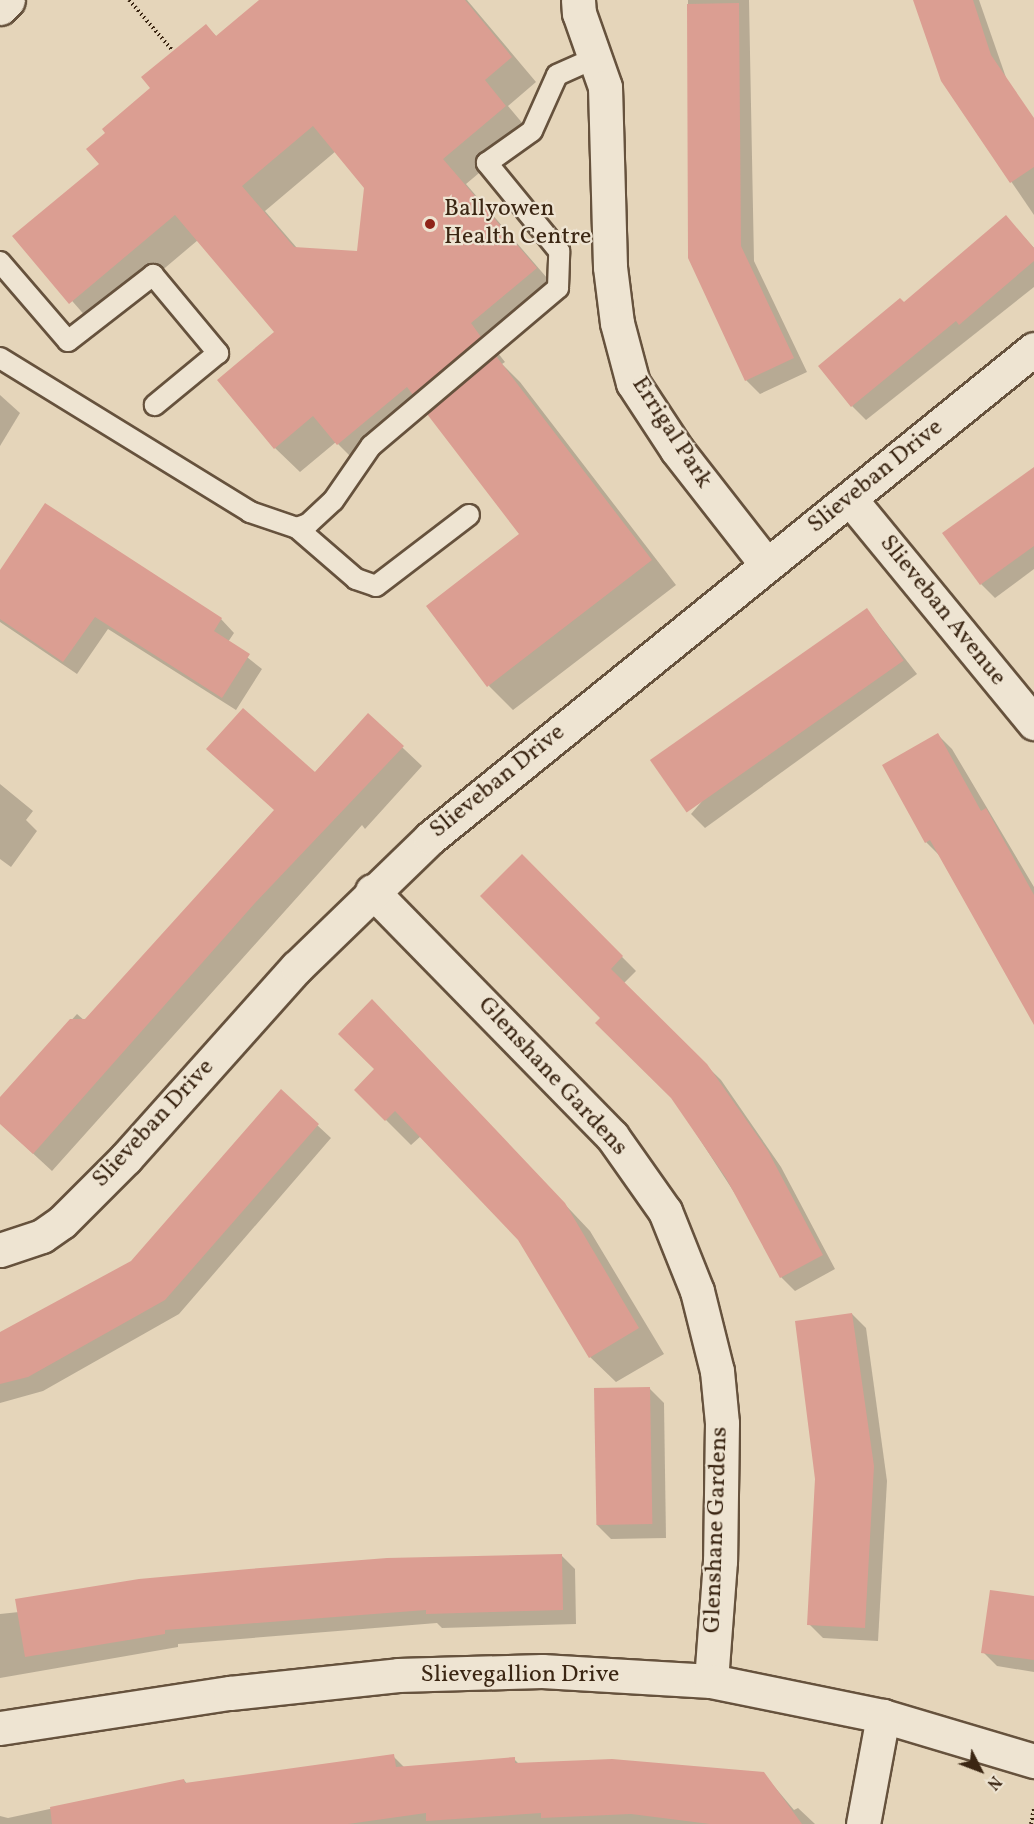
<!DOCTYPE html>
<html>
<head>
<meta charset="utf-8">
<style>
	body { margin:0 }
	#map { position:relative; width:1034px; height:1824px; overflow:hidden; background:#e5d5ba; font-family:Vollkorn,serif }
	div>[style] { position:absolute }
	.shadow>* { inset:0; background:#0003 }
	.building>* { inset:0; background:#db9e92; transform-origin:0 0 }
	.path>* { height:4px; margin-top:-2px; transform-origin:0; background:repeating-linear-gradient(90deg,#3b2613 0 1.5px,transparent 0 4.5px) }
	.roads { filter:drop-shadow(2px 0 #66523d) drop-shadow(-2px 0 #66523d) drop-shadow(0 2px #66523d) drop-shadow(0 -2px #66523d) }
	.lane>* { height:20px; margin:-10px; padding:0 10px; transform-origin:10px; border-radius:10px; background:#eee4d2 }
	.street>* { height:33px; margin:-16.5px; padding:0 16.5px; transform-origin:16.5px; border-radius:16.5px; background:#eee4d2 }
	.secondary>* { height:33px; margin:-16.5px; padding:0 16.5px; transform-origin:16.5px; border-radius:16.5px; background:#eee4d2 }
	.dots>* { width:16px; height:16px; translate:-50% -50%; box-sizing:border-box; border:3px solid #eee4d2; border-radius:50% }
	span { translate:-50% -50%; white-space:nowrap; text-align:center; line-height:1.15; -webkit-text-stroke:4.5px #eee4d2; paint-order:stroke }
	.poi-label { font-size:24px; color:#3b2613 }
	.left { translate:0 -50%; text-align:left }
	.street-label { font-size:24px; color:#3b2613 }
	.north { position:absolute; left:950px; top:1740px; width:60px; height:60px; -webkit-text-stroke:4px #eee4d2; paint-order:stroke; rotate:132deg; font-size:16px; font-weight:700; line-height:24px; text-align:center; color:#3b2613 }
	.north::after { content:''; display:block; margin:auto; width:21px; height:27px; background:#3b2613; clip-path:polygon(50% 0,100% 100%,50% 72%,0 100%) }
</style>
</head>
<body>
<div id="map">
	<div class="shadow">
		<div style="clip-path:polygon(evenodd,262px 0,467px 0,536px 82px,508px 106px,529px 131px,466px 184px,560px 293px,494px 348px,505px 362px,502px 364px,520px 382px,676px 585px,513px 710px,489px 686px,521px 535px,428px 413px,362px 468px,336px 442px,300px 472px,275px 448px,276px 332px,198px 240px,95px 327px,15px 236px,101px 164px,152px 89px,206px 26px,217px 37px,262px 0,336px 151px,366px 187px,358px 253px,297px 248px,265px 211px,336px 151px)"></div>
		<div style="clip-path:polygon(688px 0,749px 0,754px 261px,807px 372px,760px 394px,746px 380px,690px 258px)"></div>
		<div style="clip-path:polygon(915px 0,979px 0,1034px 158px,1034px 215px,942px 80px)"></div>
		<div style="clip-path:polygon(1006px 217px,1034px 248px,1034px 287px,866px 420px,852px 406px,904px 304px)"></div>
		<div style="clip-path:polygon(0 395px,20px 413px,0 446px)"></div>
		<div style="clip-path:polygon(1034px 468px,1034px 569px,995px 598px,981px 584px)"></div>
		<div style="clip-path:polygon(0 573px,221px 619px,234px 633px,228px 642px,262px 669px,236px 710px,108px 629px,77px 674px,0 622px)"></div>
		<div style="clip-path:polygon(867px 610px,917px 674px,705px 828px,691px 814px)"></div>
		<div style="clip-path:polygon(368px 715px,422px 766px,365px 829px,362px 825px,52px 1171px,0 1123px,0 1099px,77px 1014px,85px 1021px)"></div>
		<div style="clip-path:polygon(938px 735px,952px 749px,1034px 887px,1034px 1023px,940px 856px,926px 842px)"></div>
		<div style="clip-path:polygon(0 784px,33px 811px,26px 820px,37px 831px,11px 867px,0 859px)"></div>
		<div style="clip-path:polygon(522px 856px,636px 971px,623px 984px,721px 1080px,781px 1167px,835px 1269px,795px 1291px,781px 1277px,743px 1206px,673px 1098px,602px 1018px)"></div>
		<div style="clip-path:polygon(398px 1027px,590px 1231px,664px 1354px,616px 1382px,590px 1357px,520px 1239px,421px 1136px,411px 1145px,356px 1090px,376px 1070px)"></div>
		<div style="clip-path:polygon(317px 1125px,331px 1138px,179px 1314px,43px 1391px,0 1403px,0 1334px,132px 1262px)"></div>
		<div style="clip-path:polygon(852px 1314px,866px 1328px,887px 1481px,878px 1641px,823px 1638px,809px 1624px)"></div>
		<div style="clip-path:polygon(650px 1389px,664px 1403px,666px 1538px,611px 1539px,597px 1525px)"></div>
		<div style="clip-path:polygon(561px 1555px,575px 1569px,576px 1624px,442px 1628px,437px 1623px,178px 1644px,178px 1647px,0 1678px,0 1614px)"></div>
		<div style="clip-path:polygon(1034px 1597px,1034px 1672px,997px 1666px,983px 1652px)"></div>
		<div style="clip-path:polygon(393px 1756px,405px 1768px,514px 1759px,519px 1764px,763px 1773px,794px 1810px,798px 1808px,815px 1824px,0 1824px,0 1816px,8px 1818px,184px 1780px,188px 1785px)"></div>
	</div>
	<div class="building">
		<div style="clip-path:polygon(evenodd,259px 0,465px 0,512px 57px,485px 80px,506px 106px,443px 159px,537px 268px,471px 323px,481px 337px,413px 395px,407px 387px,337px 445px,313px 416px,274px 449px,217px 380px,274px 332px,175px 215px,69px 304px,12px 236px,99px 164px,86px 149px,105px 133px,102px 129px,150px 88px,141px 77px,206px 24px,216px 36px,259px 0,313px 126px,364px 188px,357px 251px,294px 247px,242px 186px,313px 126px)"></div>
		<div style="clip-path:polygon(913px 0,973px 0,991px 55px,1034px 118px,1034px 167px,1010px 183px,941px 81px)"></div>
		<div style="clip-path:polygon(739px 3px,741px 246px,794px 358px,745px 381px,688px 258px,687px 4px)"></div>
		<div style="clip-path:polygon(1006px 215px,1034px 248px,1034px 261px,959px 325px,956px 321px,851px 407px,818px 366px,900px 298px,904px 302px)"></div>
		<div style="clip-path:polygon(496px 356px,652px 560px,487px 687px,426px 606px,519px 534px,427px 414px)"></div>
		<div style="clip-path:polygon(1034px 467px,1034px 546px,980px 585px,942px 533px)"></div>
		<div style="clip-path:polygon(45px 503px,222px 618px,214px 631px,250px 654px,222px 698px,95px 617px,63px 662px,0 619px,0 570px)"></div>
		<div style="left:867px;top:608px;width:64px;height:265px;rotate:55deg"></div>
		<div style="clip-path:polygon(243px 708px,315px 772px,368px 713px,404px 746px,255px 903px,33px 1154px,0 1124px,0 1097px,70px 1019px,85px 1019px,274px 810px,206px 749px)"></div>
		<div style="clip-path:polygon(938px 733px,981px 811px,986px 808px,1034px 895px,1034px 1025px,930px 840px,925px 843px,882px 765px)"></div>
		<div style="clip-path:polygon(522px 854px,623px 956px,611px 969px,707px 1064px,768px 1151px,823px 1255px,780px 1278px,726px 1178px,671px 1098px,595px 1023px,600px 1018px,480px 896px)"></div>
		<div style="clip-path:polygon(372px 999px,565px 1203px,639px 1328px,589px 1358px,518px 1240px,395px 1111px,385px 1121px,354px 1090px,374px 1069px,338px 1034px)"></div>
		<div style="clip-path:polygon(281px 1089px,319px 1124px,165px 1300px,28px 1377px,0 1384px,0 1332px,131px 1261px)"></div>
		<div style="clip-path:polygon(852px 1313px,874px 1466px,865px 1628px,807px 1625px,815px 1479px,795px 1321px)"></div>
		<div style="left:650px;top:1387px;width:137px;height:56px;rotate:89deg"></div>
		<div style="clip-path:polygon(562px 1554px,563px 1610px,426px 1614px,426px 1610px,165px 1630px,165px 1634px,25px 1657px,15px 1599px,139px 1579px,249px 1569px,387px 1558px)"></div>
		<div style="clip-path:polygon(990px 1590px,1034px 1596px,1034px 1660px,981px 1653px)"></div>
		<div style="clip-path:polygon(394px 1754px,396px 1767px,515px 1757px,515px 1763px,612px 1759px,764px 1772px,802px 1824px,710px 1824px,631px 1814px,541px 1818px,541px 1813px,426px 1821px,426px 1813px,348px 1824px,52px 1824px,50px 1807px,184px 1779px,185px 1783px)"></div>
	</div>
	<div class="path">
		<div style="left:129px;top:0;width:67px;rotate:49.2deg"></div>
		<div style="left:1031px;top:1824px;width:16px;rotate:-79deg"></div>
	</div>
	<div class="roads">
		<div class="lane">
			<div style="left:0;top:262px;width:104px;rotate:49.3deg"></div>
			<div style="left:68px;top:341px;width:108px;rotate:-37.8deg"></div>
			<div style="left:153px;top:275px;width:102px;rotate:50.2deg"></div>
			<div style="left:218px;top:353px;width:82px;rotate:140.5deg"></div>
			<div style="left:0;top:358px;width:294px;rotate:31.6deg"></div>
			<div style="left:250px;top:512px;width:50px;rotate:18.8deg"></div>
			<div style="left:297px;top:528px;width:12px;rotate:-20deg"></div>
			<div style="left:308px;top:524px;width:34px;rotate:-43deg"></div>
			<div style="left:333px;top:501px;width:67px;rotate:-55.4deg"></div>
			<div style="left:371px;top:446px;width:245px;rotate:-40.2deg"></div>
			<div style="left:558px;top:288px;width:37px;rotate:-88deg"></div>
			<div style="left:559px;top:251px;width:114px;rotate:-129.3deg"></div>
			<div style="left:487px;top:163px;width:55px;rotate:-35.4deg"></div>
			<div style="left:532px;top:131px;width:61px;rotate:-65.9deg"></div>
			<div style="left:557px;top:75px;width:42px;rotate:-24.1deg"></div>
			<div style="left:297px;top:528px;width:78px;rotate:40.8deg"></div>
			<div style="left:356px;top:579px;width:21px;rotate:19deg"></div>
			<div style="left:376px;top:586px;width:117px;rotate:-37.4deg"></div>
		</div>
		<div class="street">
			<div style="left:578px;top:0;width:13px;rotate:86deg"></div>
			<div style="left:579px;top:13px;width:78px;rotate:70.6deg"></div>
			<div style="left:605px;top:87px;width:180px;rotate:88.4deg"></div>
			<div style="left:610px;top:267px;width:56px;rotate:82.9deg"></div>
			<div style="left:617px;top:323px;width:62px;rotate:75.1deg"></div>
			<div style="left:633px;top:383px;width:80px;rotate:56.7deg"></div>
			<div style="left:677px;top:450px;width:146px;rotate:52deg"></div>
			<div style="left:850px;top:499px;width:290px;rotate:50.6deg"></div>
			<div style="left:372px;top:891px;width:343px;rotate:45.6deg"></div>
			<div style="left:612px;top:1136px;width:92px;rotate:54.8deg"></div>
			<div style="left:665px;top:1211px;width:86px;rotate:68.2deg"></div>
			<div style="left:697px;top:1291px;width:82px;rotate:76deg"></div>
			<div style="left:717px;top:1371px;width:52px;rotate:84.5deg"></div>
			<div style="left:722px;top:1423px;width:138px;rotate:90.8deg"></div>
			<div style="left:720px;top:1561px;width:120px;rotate:94.3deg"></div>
			<div style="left:0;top:1250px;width:44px;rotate:-18.4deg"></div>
			<div style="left:42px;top:1236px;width:24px;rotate:-35deg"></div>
			<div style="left:62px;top:1222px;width:91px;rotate:-45deg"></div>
			<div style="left:126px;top:1158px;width:256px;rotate:-48.2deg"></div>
			<div style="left:297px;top:967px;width:185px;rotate:-44.1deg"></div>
			<div style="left:430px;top:838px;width:777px;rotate:-38.99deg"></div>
			<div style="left:0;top:1728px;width:233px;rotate:-8.7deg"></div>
			<div style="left:230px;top:1693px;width:169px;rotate:-6.1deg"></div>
			<div style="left:398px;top:1675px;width:144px;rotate:-1.6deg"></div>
			<div style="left:542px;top:1671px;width:169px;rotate:3.4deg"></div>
			<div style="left:711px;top:1681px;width:176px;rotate:11.5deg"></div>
			<div style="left:883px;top:1716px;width:158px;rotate:16.6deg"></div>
			<div style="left:863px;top:1824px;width:110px;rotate:-79.5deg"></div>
		</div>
		<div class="secondary">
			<div style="left:0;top:8px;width:11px;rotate:-45deg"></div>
		</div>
	</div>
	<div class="dots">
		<div style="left:430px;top:224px;background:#8f2418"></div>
	</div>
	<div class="poi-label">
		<span class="left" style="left:444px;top:224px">Ballyowen<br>Health Centre</span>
	</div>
	<div class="street-label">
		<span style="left:671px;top:433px;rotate:57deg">Errigal Park</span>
		<span style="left:876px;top:477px;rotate:-39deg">Slieveban Drive</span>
		<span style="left:942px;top:611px;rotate:51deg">Slieveban Avenue</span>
		<span style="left:498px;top:782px;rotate:-39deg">Slieveban Drive</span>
		<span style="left:552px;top:1077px;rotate:47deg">Glenshane Gardens</span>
		<span style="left:154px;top:1124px;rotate:-47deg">Slieveban Drive</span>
		<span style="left:717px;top:1530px;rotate:-88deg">Glenshane Gardens</span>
		<span style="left:520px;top:1676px">Slievegallion Drive</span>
	</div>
	<div class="north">N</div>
</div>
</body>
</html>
